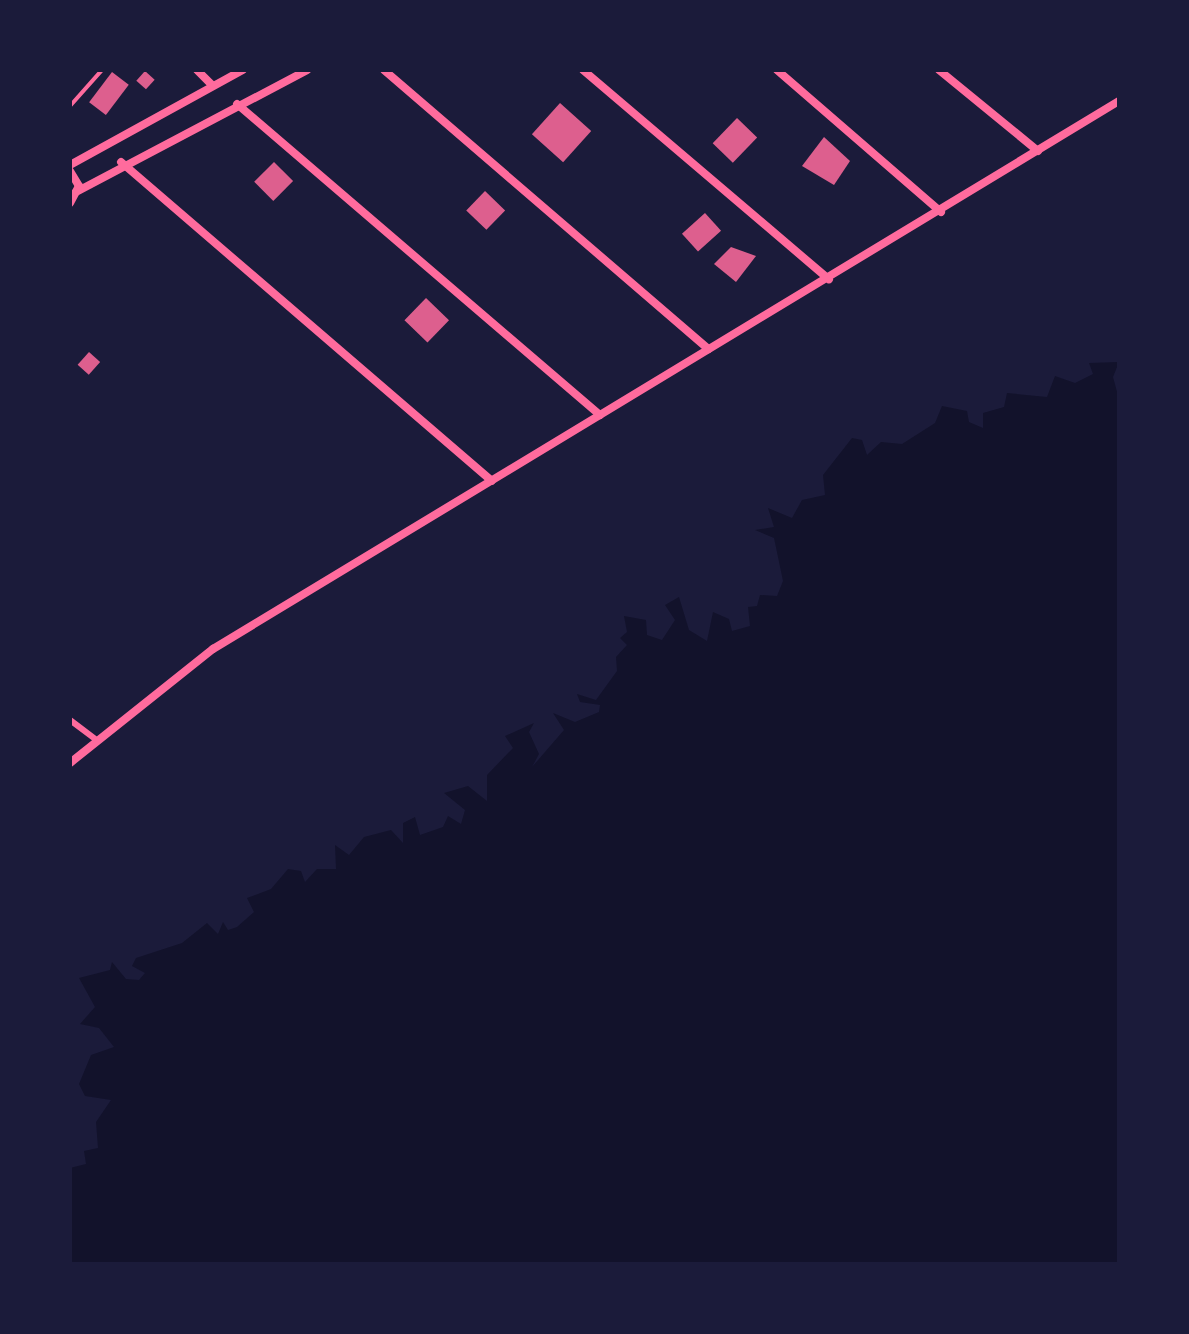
<!DOCTYPE html>
<html>
<head>
<meta charset="utf-8">
<style>
	body { margin:0 }
	#map { position:relative; width:1189px; height:1334px; overflow:hidden; background:#1b1b3a; font-family:"Asap Condensed",sans-serif }
	div>[style] { position:absolute }
	.water>* { inset:0; background:#12122b }
	.building>* { inset:0; background:#dd5f8e; transform-origin:0 0 }
	.path>* { height:4px; margin:-2px; padding:0 2px; transform-origin:2px; border-radius:2px; background:#ff6b9d }
	.service>* { height:6px; margin:-3px; padding:0 3px; transform-origin:3px; border-radius:3px; background:#ff6b9d }
	.minor>* { height:8px; margin:-4px; padding:0 4px; transform-origin:4px; border-radius:4px; background:#ff6b9d }
	span { translate:-50% -50%; white-space:nowrap; text-align:center; line-height:1.15; -webkit-text-stroke:6px #1b1b3a; paint-order:stroke }
	.frame { position:absolute; inset:0; border:72px solid #1b1b3a; pointer-events:none }
</style>
</head>
<body>
<div id="map">
	<div class="water">
		<div style="clip-path:polygon(1119px 362px,1113px 377px,1119px 399px,1119px 1264px,70px 1264px,70px 1168px,86px 1164px,84px 1151px,98px 1148px,96px 1122px,111px 1100px,85px 1096px,79px 1084px,91px 1055px,114px 1047px,99px 1028px,80px 1024px,95px 1007px,79px 978px,110px 970px,112px 962px,126px 979px,139px 980px,145px 973px,132px 966px,136px 958px,182px 943px,207px 923px,218px 934px,223px 922px,228px 930px,237px 927px,254px 912px,247px 898px,271px 889px,288px 869px,301px 871px,305px 882px,317px 869px,336px 869px,335px 845px,349px 855px,364px 837px,391px 830px,403px 843px,403px 823px,415px 817px,420px 835px,443px 827px,448px 816px,461px 824px,465px 810px,444px 793px,468px 786px,487px 801px,487px 775px,513px 748px,505px 736px,534px 723px,529px 732px,539px 754px,532px 767px,564px 730px,553px 713px,575px 722px,599px 712px,600px 705px,580px 702px,577px 694px,596px 700px,617px 671px,616px 657px,627px 645px,620px 638px,627px 632px,624px 616px,646px 620px,647px 635px,662px 640px,675px 620px,665px 605px,679px 597px,689px 630px,707px 641px,713px 612px,729px 619px,732px 631px,750px 626px,748px 607px,757px 606px,760px 595px,777px 596px,783px 581px,774px 538px,755px 530px,774px 527px,768px 508px,792px 518px,802px 500px,825px 495px,823px 475px,852px 438px,862px 440px,867px 455px,881px 442px,902px 444px,935px 423px,942px 406px,967px 411px,969px 422px,983px 428px,983px 413px,1004px 407px,1007px 393px,1047px 397px,1055px 376px,1075px 383px,1093px 374px,1089px 363px)"></div>
	</div>
	<div class="building">
		<div style="left:145px;top:71px;width:13px;height:13px;rotate:42deg"></div>
		<div style="left:112px;top:72px;width:21px;height:38px;rotate:37deg"></div>
		<div style="left:560px;top:103px;width:42px;height:42px;rotate:42deg"></div>
		<div style="left:737px;top:118px;width:28px;height:35px;rotate:44deg"></div>
		<div style="clip-path:polygon(824px 137px,850px 161px,834px 185px,802px 166px)"></div>
		<div style="left:274px;top:162px;width:27px;height:28px;rotate:45deg"></div>
		<div style="left:485px;top:191px;width:28px;height:27px;rotate:44deg"></div>
		<div style="left:705px;top:213px;width:24px;height:31px;rotate:48deg"></div>
		<div style="clip-path:polygon(731px 247px,756px 256px,736px 282px,714px 264px)"></div>
		<div style="left:426px;top:298px;width:32px;height:31px;rotate:44deg"></div>
		<div style="left:89px;top:352px;width:15px;height:17px;rotate:42deg"></div>
	</div>
	<div class="path">
		<div style="left:70px;top:106px;width:48px;rotate:-48.4deg"></div>
	</div>
	<div class="service">
		<div style="left:70px;top:720px;width:31px;rotate:37deg"></div>
	</div>
	<div class="minor">
		<div style="left:197px;top:70px;width:21px;rotate:45deg"></div>
		<div style="left:384px;top:70px;width:428px;rotate:40.7deg"></div>
		<div style="left:583px;top:70px;width:323px;rotate:40.4deg"></div>
		<div style="left:777px;top:70px;width:217px;rotate:40.9deg"></div>
		<div style="left:939px;top:70px;width:128px;rotate:39.3deg"></div>
		<div style="left:237px;top:104px;width:478px;rotate:40.6deg"></div>
		<div style="left:121px;top:162px;width:489px;rotate:40.7deg"></div>
		<div style="left:70px;top:165px;width:197px;rotate:-28.8deg"></div>
		<div style="left:70px;top:171px;width:17px;rotate:59deg"></div>
		<div style="left:79px;top:186px;width:19px;rotate:118deg"></div>
		<div style="left:76px;top:192px;width:261px;rotate:-27.8deg"></div>
		<div style="left:70px;top:763px;width:183px;rotate:-38.6deg"></div>
		<div style="left:213px;top:649px;width:1059px;rotate:-31.17deg"></div>
	</div>
	<div class="frame"></div>
</div>
</body>
</html>
